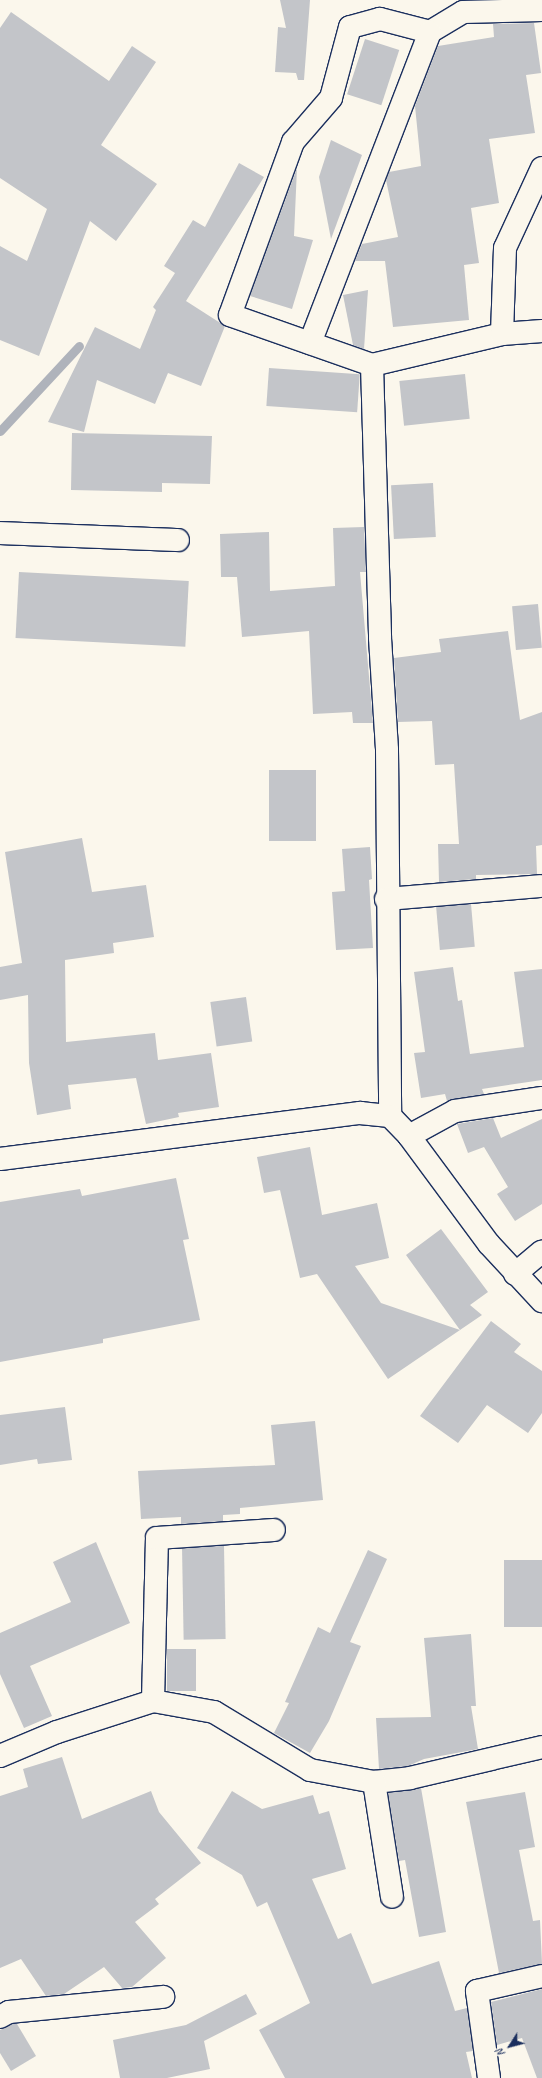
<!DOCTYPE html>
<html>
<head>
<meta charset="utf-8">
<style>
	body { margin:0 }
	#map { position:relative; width:542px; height:2078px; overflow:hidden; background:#fbf7ec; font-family:Caveat,sans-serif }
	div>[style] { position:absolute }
	.stream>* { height:9px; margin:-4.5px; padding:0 4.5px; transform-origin:4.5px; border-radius:4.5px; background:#afb3bb }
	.building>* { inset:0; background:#c3c5c9; transform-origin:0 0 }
	.roads { filter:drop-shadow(1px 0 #1b2f5e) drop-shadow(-1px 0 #1b2f5e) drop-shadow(0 1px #1b2f5e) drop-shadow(0 -1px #1b2f5e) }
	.minor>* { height:22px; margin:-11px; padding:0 11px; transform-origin:11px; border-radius:11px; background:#fbf7ec }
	span { translate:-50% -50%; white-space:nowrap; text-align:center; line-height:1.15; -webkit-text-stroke:3px #fbf7ec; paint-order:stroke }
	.north { position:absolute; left:490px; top:2026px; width:40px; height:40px; -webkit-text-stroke:3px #fbf7ec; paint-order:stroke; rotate:234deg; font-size:11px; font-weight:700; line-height:16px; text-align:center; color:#1b2f5e }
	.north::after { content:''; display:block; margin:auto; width:14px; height:18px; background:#1b2f5e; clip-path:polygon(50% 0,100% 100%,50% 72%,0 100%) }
</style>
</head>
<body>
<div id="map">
	<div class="stream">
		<div style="left:0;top:431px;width:116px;rotate:-47.1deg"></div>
	</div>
	<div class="building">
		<div style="clip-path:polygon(280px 0,310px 0,304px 80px,298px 80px,296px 73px,275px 72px,278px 27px,286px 28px)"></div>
		<div style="clip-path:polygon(11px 12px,109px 81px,132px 46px,156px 62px,101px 145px,157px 184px,116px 241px,90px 221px,39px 356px,0 340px,0 246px,27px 261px,47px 209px,0 178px,0 28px)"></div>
		<div style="clip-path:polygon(534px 23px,541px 73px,526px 75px,535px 133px,489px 139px,499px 203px,471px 208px,479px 263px,464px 265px,469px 320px,393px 327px,385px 261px,355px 261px,362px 244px,398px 237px,386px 180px,389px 172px,421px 166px,415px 106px,438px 46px,494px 37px,493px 24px)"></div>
		<div style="left:365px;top:39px;width:36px;height:58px;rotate:18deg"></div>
		<div style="clip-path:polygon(331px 140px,362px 155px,331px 239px,319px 177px)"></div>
		<div style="clip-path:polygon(239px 163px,264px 177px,186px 301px,225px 326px,201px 386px,168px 373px,155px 404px,97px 380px,84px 432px,48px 422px,95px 327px,140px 349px,156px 310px,153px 307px,175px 273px,164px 266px,193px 220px,205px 227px)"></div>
		<div style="clip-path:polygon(297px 168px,294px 236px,313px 240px,292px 309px,250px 296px)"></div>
		<div style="clip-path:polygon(368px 290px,364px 349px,353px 345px,343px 295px)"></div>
		<div style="left:269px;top:368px;width:91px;height:38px;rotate:4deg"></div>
		<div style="left:465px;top:374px;width:45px;height:66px;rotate:84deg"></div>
		<div style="clip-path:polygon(72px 433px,212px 436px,210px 484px,162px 483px,162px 492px,71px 490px)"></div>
		<div style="left:433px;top:483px;width:54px;height:42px;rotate:87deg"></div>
		<div style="clip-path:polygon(364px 527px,366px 572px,360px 572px,373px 723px,353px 723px,352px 712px,313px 714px,309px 631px,242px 637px,237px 577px,221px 577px,220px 534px,269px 532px,270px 591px,335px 586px,333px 528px)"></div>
		<div style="left:19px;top:572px;width:170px;height:66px;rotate:3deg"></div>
		<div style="left:538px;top:604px;width:44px;height:26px;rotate:85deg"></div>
		<div style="clip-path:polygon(508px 631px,520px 720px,542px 712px,542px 845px,536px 846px,537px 874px,476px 875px,476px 879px,439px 882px,438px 844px,459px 844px,454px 764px,435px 765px,432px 721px,398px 722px,394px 658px,441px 652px,439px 639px)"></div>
		<div style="left:269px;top:770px;width:47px;height:71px"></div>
		<div style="clip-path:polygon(82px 838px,92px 892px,146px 885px,154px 937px,113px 943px,114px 953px,65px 960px,66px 1042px,155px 1033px,158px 1060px,211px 1053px,219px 1107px,178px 1113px,179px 1117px,146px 1124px,136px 1078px,68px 1085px,71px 1109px,37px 1115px,29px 1063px,28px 995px,0 1000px,0 967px,22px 963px,5px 852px)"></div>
		<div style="clip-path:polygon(370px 847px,372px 879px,369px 880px,373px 948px,336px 950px,332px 892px,345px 891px,342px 849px)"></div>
		<div style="left:471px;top:904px;width:43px;height:35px;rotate:85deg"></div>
		<div style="clip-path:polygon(453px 967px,458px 1001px,462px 1000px,470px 1054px,524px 1047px,514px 972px,542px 969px,542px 1080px,482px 1089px,484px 1094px,447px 1101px,445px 1094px,421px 1098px,414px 1053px,425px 1052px,414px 972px)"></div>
		<div style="left:246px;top:997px;width:45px;height:36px;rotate:82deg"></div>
		<div style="clip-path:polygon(493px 1118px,501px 1138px,542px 1119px,542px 1204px,515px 1221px,497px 1194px,508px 1187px,484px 1147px,468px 1153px,457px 1124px)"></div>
		<div style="clip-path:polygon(310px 1147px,322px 1215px,377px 1203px,389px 1258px,355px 1266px,381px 1303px,460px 1330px,388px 1379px,317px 1274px,300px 1278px,280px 1190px,264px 1193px,257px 1157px)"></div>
		<div style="clip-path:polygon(176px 1178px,189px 1239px,183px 1240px,200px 1320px,103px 1339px,103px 1343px,0 1362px,0 1202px,80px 1189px,82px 1196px)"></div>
		<div style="clip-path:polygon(441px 1229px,488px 1292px,470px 1305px,482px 1315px,460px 1330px,406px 1255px)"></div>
		<div style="clip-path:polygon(491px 1321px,521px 1344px,514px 1352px,542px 1371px,542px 1413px,528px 1433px,487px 1405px,458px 1443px,420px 1416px)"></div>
		<div style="clip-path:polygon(65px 1407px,72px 1460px,38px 1464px,37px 1459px,0 1465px,0 1415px)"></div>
		<div style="clip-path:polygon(315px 1421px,323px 1500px,240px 1508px,240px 1514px,223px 1515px,223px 1521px,181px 1524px,181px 1517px,141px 1519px,138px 1471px,275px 1465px,271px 1425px)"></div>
		<div style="clip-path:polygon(96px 1542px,130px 1623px,30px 1666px,52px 1716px,24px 1728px,0 1674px,0 1633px,71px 1602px,53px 1562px)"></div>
		<div style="left:224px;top:1546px;width:93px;height:42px;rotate:89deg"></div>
		<div style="clip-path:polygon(368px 1550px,387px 1559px,350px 1642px,361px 1646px,329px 1721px,310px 1753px,274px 1733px,289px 1703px,285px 1702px,318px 1627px,330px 1633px)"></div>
		<div style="left:504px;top:1560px;width:38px;height:67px"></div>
		<div style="clip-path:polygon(471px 1634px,476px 1706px,471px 1706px,478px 1749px,424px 1759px,408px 1766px,379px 1769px,376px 1718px,431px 1717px,424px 1638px)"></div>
		<div style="left:167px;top:1649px;width:29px;height:42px"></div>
		<div style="clip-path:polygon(62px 1757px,82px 1819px,151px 1791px,159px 1812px,201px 1863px,155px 1899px,159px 1904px,135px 1922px,166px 1958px,132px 1987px,122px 1988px,104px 1967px,64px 1994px,46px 1996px,21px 1959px,0 1968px,0 1796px,28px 1787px,23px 1769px)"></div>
		<div style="clip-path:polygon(421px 1788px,446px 1932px,419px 1937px,405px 1860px,399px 1861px,388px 1793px)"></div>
		<div style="clip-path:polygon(232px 1791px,262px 1809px,313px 1795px,319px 1814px,329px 1811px,346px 1869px,312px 1879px,338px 1939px,351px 1933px,372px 1984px,439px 1961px,455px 2011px,467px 2008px,473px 2051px,466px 2052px,472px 2078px,285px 2078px,259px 2030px,310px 2003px,267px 1902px,257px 1907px,242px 1875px,197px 1848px)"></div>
		<div style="clip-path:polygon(525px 1792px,535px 1847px,519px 1850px,533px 1921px,540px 1920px,542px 1964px,499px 1973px,466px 1802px)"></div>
		<div style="clip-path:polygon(542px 1989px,542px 2078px,537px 2078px,522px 2038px,497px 2045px,491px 2002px)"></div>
		<div style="clip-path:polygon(246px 1994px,257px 2014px,204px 2041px,210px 2069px,167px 2078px,120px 2078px,113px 2040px,186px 2025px)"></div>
		<div style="clip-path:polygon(13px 2024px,17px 2024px,36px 2056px,11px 2071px,0 2053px,0 2030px)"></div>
	</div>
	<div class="roads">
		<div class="minor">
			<div style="left:542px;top:10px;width:79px;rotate:178.5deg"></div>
			<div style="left:463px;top:12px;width:39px;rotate:149deg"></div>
			<div style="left:430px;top:32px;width:52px;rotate:-165.4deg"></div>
			<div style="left:380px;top:19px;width:31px;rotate:165deg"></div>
			<div style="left:350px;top:27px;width:73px;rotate:105deg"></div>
			<div style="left:331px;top:98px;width:58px;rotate:130.8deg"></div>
			<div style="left:293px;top:142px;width:184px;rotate:110deg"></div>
			<div style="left:230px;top:315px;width:151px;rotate:19.4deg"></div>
			<div style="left:372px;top:365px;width:134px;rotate:-13.4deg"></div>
			<div style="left:502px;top:334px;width:86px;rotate:-88deg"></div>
			<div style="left:505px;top:248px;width:88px;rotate:-65.2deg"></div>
			<div style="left:502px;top:334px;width:40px;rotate:-4.3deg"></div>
			<div style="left:310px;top:343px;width:333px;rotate:-68.9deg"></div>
			<div style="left:372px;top:365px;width:273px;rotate:88.3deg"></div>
			<div style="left:380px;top:638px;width:112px;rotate:86.4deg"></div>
			<div style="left:387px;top:750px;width:366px;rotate:89.5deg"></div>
			<div style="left:0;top:533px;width:178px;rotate:2.3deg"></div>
			<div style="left:386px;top:899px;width:155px;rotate:-4.8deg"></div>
			<div style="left:409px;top:1136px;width:52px;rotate:-28.5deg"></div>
			<div style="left:455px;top:1111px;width:88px;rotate:-8.5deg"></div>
			<div style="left:0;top:1159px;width:363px;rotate:-7.3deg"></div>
			<div style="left:360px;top:1113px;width:30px;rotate:6deg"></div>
			<div style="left:390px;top:1116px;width:28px;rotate:46deg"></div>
			<div style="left:409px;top:1136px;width:134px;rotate:53.5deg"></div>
			<div style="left:489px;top:1244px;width:78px;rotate:47.1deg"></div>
			<div style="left:515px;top:1274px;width:35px;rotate:-40deg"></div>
			<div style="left:153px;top:1701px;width:163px;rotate:-88.6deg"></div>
			<div style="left:157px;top:1538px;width:117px;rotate:-3.9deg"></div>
			<div style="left:0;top:1756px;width:62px;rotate:-22.8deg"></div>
			<div style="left:57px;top:1732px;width:101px;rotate:-17.9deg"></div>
			<div style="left:153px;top:1701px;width:62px;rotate:10.2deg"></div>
			<div style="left:214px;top:1712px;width:112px;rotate:31.1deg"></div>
			<div style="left:310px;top:1770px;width:65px;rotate:10.6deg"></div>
			<div style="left:374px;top:1782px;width:36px;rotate:-6deg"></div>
			<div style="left:410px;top:1778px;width:136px;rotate:-13.2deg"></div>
			<div style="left:374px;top:1782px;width:116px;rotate:81.1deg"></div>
			<div style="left:0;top:2017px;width:10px;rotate:-29deg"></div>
			<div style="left:9px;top:2012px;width:155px;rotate:-5.6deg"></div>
			<div style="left:489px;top:2078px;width:88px;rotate:-97.9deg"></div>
			<div style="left:477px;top:1991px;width:67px;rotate:-13deg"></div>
		</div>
	</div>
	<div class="north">N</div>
</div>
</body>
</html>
